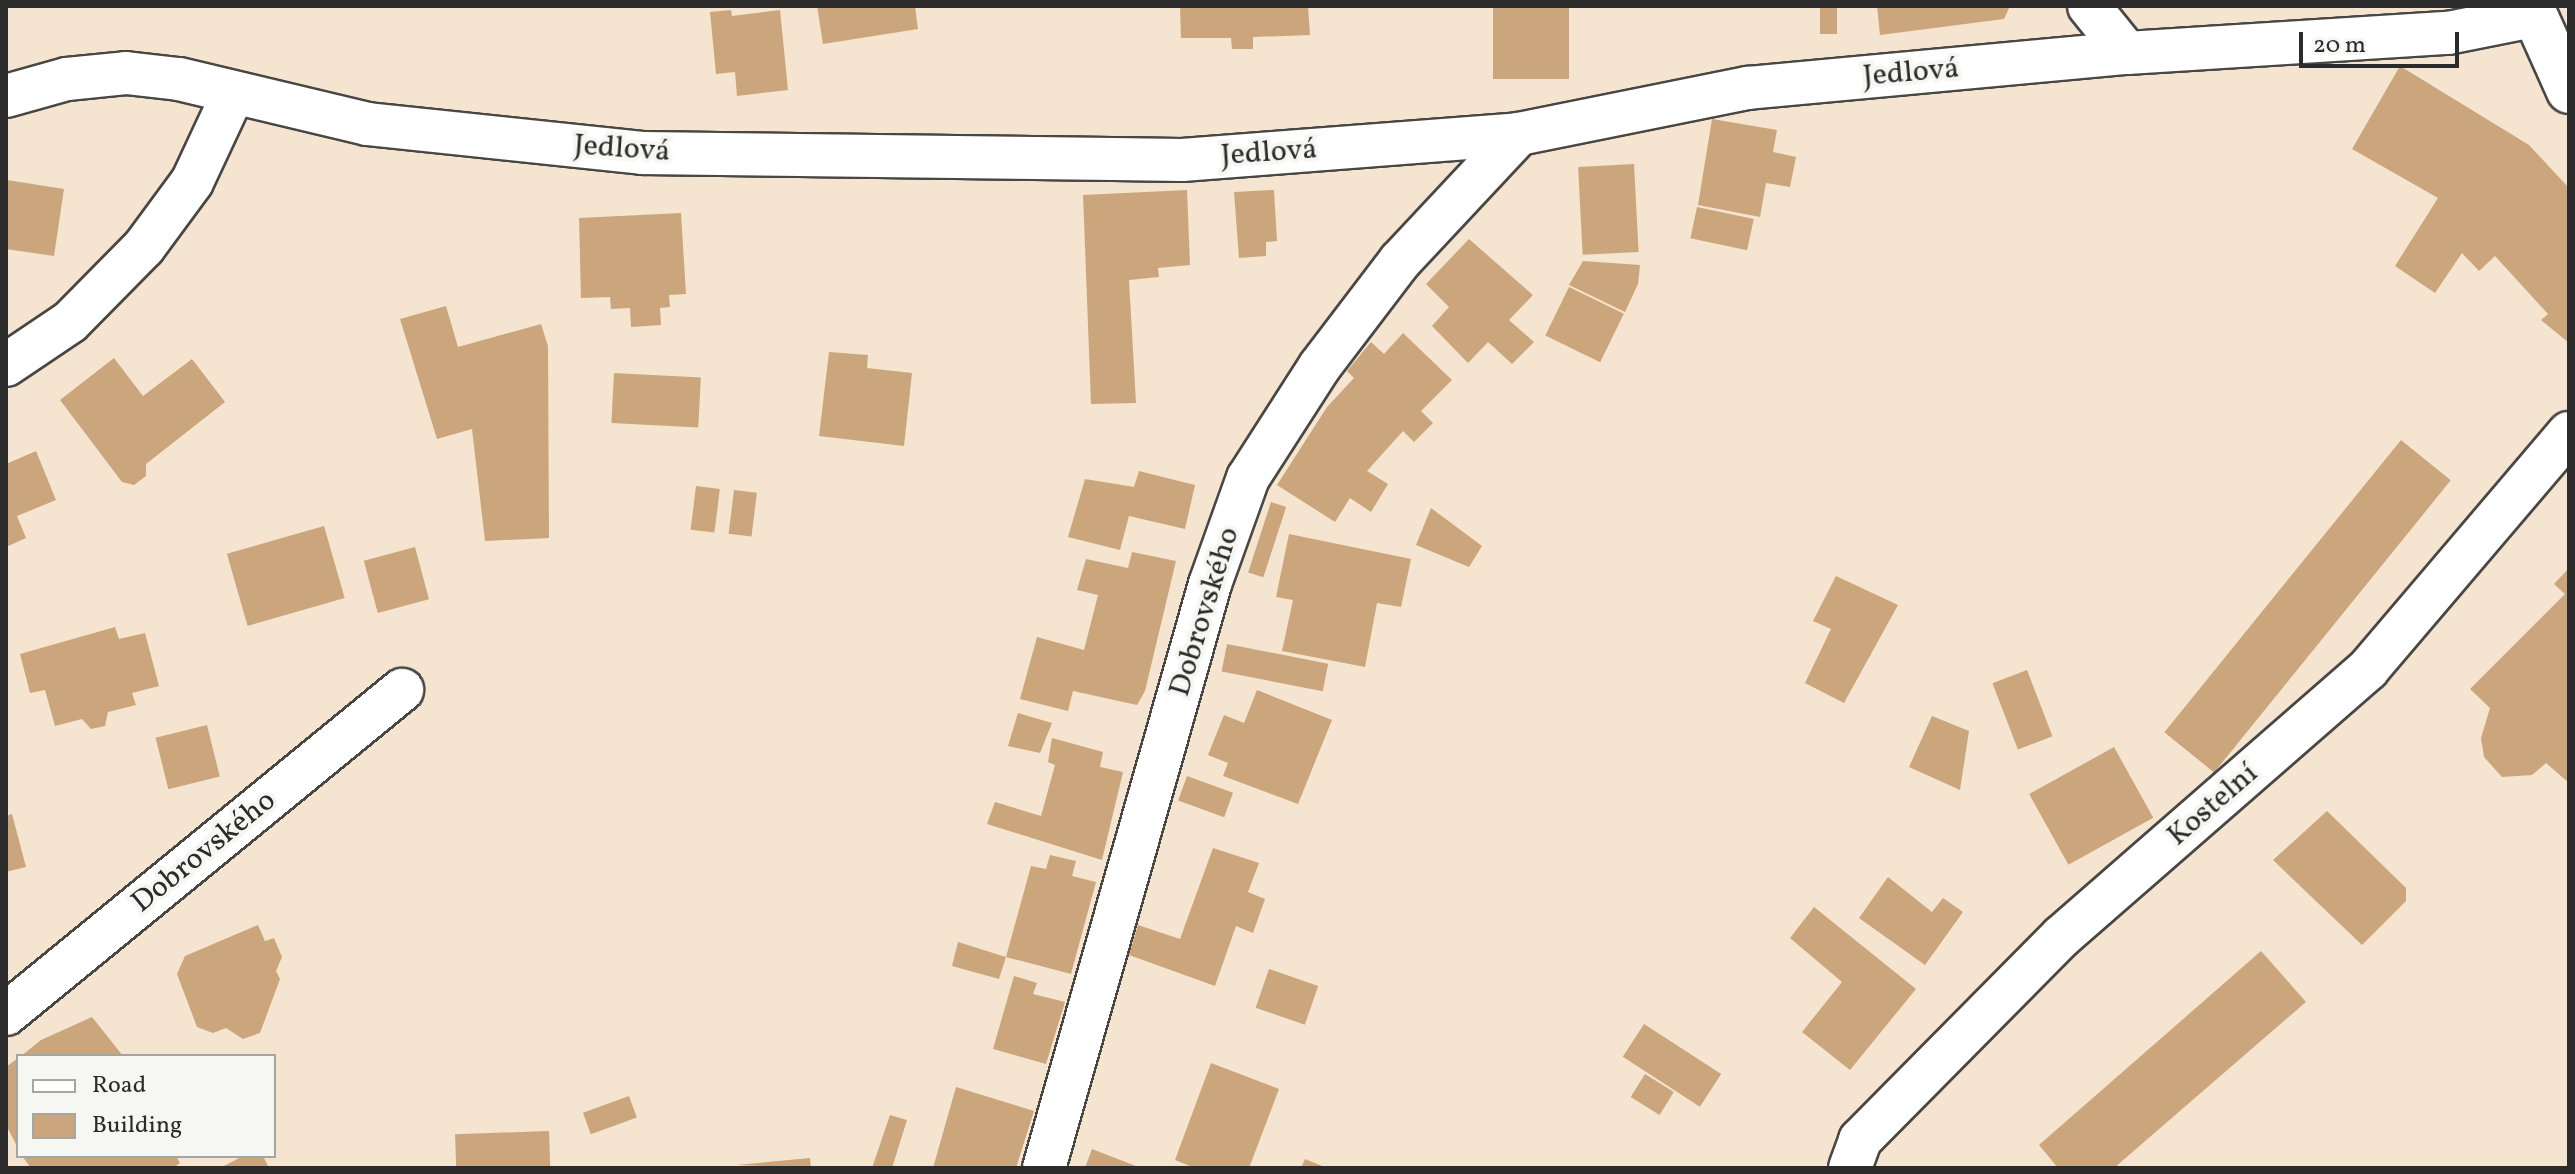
<!DOCTYPE html>
<html>
<head>
<meta charset="utf-8">
<style>
	body { margin:0 }
	#map { position:relative; width:2575px; height:1174px; overflow:hidden; background:#f5e4cf; font-family:Vollkorn,serif }
	div>[style] { position:absolute }
	.building>* { inset:0; background:#cba67c; transform-origin:0 0 }
	.roads { filter:drop-shadow(2px 0 #494744) drop-shadow(-2px 0 #494744) drop-shadow(0 2px #494744) drop-shadow(0 -2px #494744) }
	.minor>* { height:42px; margin:-21px; padding:0 21px; transform-origin:21px; border-radius:21px; background:#fff }
	.secondary>* { height:44px; margin:-22px; padding:0 22px; transform-origin:22px; border-radius:22px; background:#fff }
	span { translate:-50% -50%; white-space:nowrap; text-align:center; line-height:1.15; -webkit-text-stroke:8px #f6f6f2; paint-order:stroke }
	.street-label { font-size:30px; color:#2b2b2b }
	.frame { position:absolute; inset:0; border:8px solid #2b2b2b; pointer-events:none }
	.legend { position:absolute; left:16px; top:1054px; width:260px; height:104px; box-sizing:border-box; background:#f6f6f2; border:2px solid #a5a5a2; margin:0; padding:10px 14px; list-style:none; font-size:24px; color:#2b2b2b }
	.legend li { display:flex; align-items:center; gap:16px; height:40px }
	.legend b { width:40px; border:2px solid #a5a5a2 }
	.scale { position:absolute; left:2299px; top:32px; width:160px; height:36px; box-sizing:border-box; border:4px solid #2b2b2b; border-top:0; padding-left:10px; font-size:24px; line-height:28px; white-space:nowrap; color:#2b2b2b; -webkit-text-stroke:6px #f6f6f2; paint-order:stroke }
</style>
</head>
<body>
<div id="map">
	<div class="building">
		<div style="clip-path:polygon(817px 6px,915px 6px,918px 29px,823px 44px)"></div>
		<div style="clip-path:polygon(1180px 6px,1308px 6px,1310px 35px,1253px 37px,1253px 49px,1232px 49px,1231px 38px,1181px 38px)"></div>
		<div style="left:1493px;top:6px;width:76px;height:73px"></div>
		<div style="left:1820px;top:6px;width:17px;height:28px"></div>
		<div style="clip-path:polygon(1877px 6px,2010px 6px,2004px 19px,1880px 35px)"></div>
		<div style="clip-path:polygon(731px 10px,732px 16px,780px 10px,788px 90px,737px 96px,735px 72px,716px 74px,710px 12px)"></div>
		<div style="clip-path:polygon(2400px 66px,2529px 145px,2569px 188px,2569px 343px,2541px 320px,2548px 314px,2495px 256px,2479px 271px,2462px 253px,2435px 293px,2395px 266px,2438px 198px,2352px 149px)"></div>
		<div style="clip-path:polygon(1712px 119px,1777px 130px,1773px 152px,1796px 157px,1790px 187px,1766px 183px,1760px 217px,1698px 205px)"></div>
		<div style="left:1634px;top:164px;width:88px;height:56px;rotate:87deg"></div>
		<div style="clip-path:polygon(7px 180px,64px 189px,54px 256px,6px 249px)"></div>
		<div style="clip-path:polygon(1187px 190px,1190px 265px,1158px 268px,1159px 277px,1129px 280px,1136px 403px,1091px 404px,1083px 195px)"></div>
		<div style="clip-path:polygon(1274px 190px,1277px 241px,1266px 242px,1266px 256px,1239px 258px,1234px 192px)"></div>
		<div style="left:1697px;top:207px;width:58px;height:32px;rotate:12deg"></div>
		<div style="clip-path:polygon(681px 213px,686px 294px,669px 295px,670px 307px,660px 308px,661px 325px,631px 327px,630px 308px,611px 309px,610px 297px,581px 298px,579px 218px)"></div>
		<div style="clip-path:polygon(1469px 239px,1533px 295px,1509px 320px,1534px 342px,1512px 364px,1488px 342px,1468px 363px,1432px 326px,1449px 307px,1426px 284px)"></div>
		<div style="clip-path:polygon(1583px 261px,1640px 265px,1638px 284px,1625px 312px,1569px 285px)"></div>
		<div style="left:1569px;top:287px;width:61px;height:54px;rotate:26deg"></div>
		<div style="clip-path:polygon(446px 306px,458px 347px,541px 324px,548px 346px,549px 538px,485px 541px,472px 429px,437px 439px,400px 319px)"></div>
		<div style="clip-path:polygon(1403px 333px,1452px 380px,1421px 411px,1433px 423px,1414px 442px,1403px 431px,1367px 471px,1388px 484px,1371px 512px,1350px 498px,1335px 522px,1277px 485px,1327px 407px,1354px 378px,1347px 371px,1371px 342px,1384px 354px)"></div>
		<div style="clip-path:polygon(829px 352px,868px 355px,867px 368px,912px 373px,904px 446px,819px 436px)"></div>
		<div style="clip-path:polygon(114px 358px,143px 396px,192px 359px,225px 402px,146px 464px,146px 476px,134px 485px,122px 482px,60px 400px)"></div>
		<div style="left:614px;top:373px;width:87px;height:50px;rotate:3deg"></div>
		<div style="left:2401px;top:440px;width:64px;height:376px;rotate:39deg"></div>
		<div style="clip-path:polygon(36px 451px,56px 500px,17px 516px,26px 538px,6px 547px,6px 464px)"></div>
		<div style="clip-path:polygon(1139px 471px,1195px 485px,1185px 529px,1129px 516px,1120px 550px,1068px 537px,1085px 479px,1134px 487px)"></div>
		<div style="left:696px;top:486px;width:24px;height:44px;rotate:7deg"></div>
		<div style="left:734px;top:490px;width:23px;height:44px;rotate:7deg"></div>
		<div style="left:1271px;top:502px;width:16px;height:74px;rotate:18deg"></div>
		<div style="clip-path:polygon(1431px 508px,1482px 546px,1469px 567px,1416px 545px)"></div>
		<div style="left:324px;top:526px;width:75px;height:101px;rotate:74deg"></div>
		<div style="clip-path:polygon(1289px 534px,1411px 559px,1401px 607px,1377px 603px,1365px 667px,1282px 651px,1293px 600px,1276px 597px)"></div>
		<div style="left:415px;top:547px;width:54px;height:53px;rotate:75deg"></div>
		<div style="clip-path:polygon(1132px 552px,1176px 561px,1145px 691px,1137px 705px,1073px 691px,1068px 711px,1020px 699px,1037px 637px,1084px 650px,1098px 595px,1077px 590px,1086px 559px,1128px 568px)"></div>
		<div style="clip-path:polygon(2569px 568px,2569px 783px,2546px 763px,2532px 775px,2502px 777px,2484px 757px,2481px 738px,2490px 708px,2470px 689px,2565px 594px,2554px 584px)"></div>
		<div style="clip-path:polygon(1836px 576px,1898px 605px,1844px 703px,1805px 683px,1831px 629px,1813px 621px)"></div>
		<div style="clip-path:polygon(115px 627px,119px 639px,145px 633px,159px 686px,132px 693px,136px 705px,108px 712px,105px 726px,91px 729px,82px 719px,55px 726px,45px 690px,30px 693px,20px 654px)"></div>
		<div style="left:1227px;top:644px;width:103px;height:28px;rotate:11deg"></div>
		<div style="left:2027px;top:670px;width:71px;height:37px;rotate:69deg"></div>
		<div style="clip-path:polygon(1257px 690px,1332px 720px,1298px 804px,1223px 776px,1228px 763px,1208px 755px,1224px 715px,1244px 723px)"></div>
		<div style="clip-path:polygon(1018px 713px,1052px 723px,1040px 753px,1008px 746px)"></div>
		<div style="clip-path:polygon(1932px 716px,1969px 731px,1960px 790px,1909px 767px)"></div>
		<div style="left:207px;top:725px;width:53px;height:53px;rotate:76deg"></div>
		<div style="clip-path:polygon(1052px 738px,1103px 752px,1100px 767px,1123px 772px,1102px 860px,987px 824px,995px 802px,1041px 816px,1055px 765px,1048px 762px)"></div>
		<div style="left:2114px;top:747px;width:81px;height:97px;rotate:61deg"></div>
		<div style="left:1187px;top:776px;width:49px;height:26px;rotate:20deg"></div>
		<div style="clip-path:polygon(2327px 811px,2406px 888px,2406px 901px,2362px 945px,2273px 860px)"></div>
		<div style="clip-path:polygon(12px 814px,26px 867px,6px 872px,6px 816px)"></div>
		<div style="clip-path:polygon(1213px 848px,1259px 863px,1248px 892px,1265px 899px,1253px 933px,1236px 926px,1215px 986px,1129px 955px,1138px 925px,1180px 939px)"></div>
		<div style="clip-path:polygon(1050px 855px,1076px 861px,1072px 876px,1096px 882px,1071px 974px,1006px 957px,999px 979px,952px 966px,958px 942px,1006px 957px,1031px 866px,1046px 869px)"></div>
		<div style="clip-path:polygon(1888px 877px,1932px 912px,1943px 898px,1963px 912px,1925px 965px,1859px 918px)"></div>
		<div style="clip-path:polygon(1814px 907px,1916px 989px,1850px 1070px,1802px 1032px,1842px 982px,1790px 938px)"></div>
		<div style="clip-path:polygon(258px 925px,265px 941px,274px 938px,282px 957px,276px 971px,280px 979px,260px 1033px,243px 1039px,226px 1028px,213px 1033px,197px 1027px,177px 974px,185px 956px)"></div>
		<div style="clip-path:polygon(2261px 951px,2306px 1002px,2114px 1168px,2058px 1168px,2039px 1145px)"></div>
		<div style="left:1269px;top:969px;width:52px;height:41px;rotate:19deg"></div>
		<div style="clip-path:polygon(1014px 976px,1037px 983px,1033px 994px,1065px 1002px,1046px 1064px,993px 1049px)"></div>
		<div style="clip-path:polygon(92px 1017px,123px 1056px,21px 1056px,41px 1040px)"></div>
		<div style="left:1644px;top:1024px;width:92px;height:39px;rotate:33deg"></div>
		<div style="clip-path:polygon(18px 1058px,18px 1148px,6px 1125px,6px 1067px)"></div>
		<div style="clip-path:polygon(1211px 1063px,1279px 1089px,1249px 1168px,1195px 1168px,1175px 1160px)"></div>
		<div style="left:1645px;top:1074px;width:34px;height:27px;rotate:32deg"></div>
		<div style="clip-path:polygon(956px 1087px,1034px 1111px,1016px 1168px,933px 1168px)"></div>
		<div style="left:629px;top:1096px;width:23px;height:49px;rotate:70deg"></div>
		<div style="clip-path:polygon(890px 1115px,907px 1120px,892px 1168px,872px 1168px)"></div>
		<div style="left:549px;top:1131px;width:37px;height:94px;rotate:88deg"></div>
		<div style="clip-path:polygon(1092px 1149px,1141px 1168px,1085px 1168px)"></div>
		<div style="clip-path:polygon(22px 1156px,176px 1156px,180px 1163px,173px 1168px,31px 1168px)"></div>
		<div style="clip-path:polygon(243px 1156px,263px 1156px,269px 1168px,220px 1168px)"></div>
		<div style="clip-path:polygon(810px 1158px,811px 1168px,737px 1165px)"></div>
		<div style="clip-path:polygon(1305px 1159px,1327px 1168px,1301px 1168px)"></div>
	</div>
	<div class="roads">
		<div class="minor">
			<div style="left:2089px;top:6px;width:60px;rotate:51deg"></div>
			<div style="left:6px;top:96px;width:63px;rotate:-15.6deg"></div>
			<div style="left:67px;top:79px;width:59px;rotate:-5.8deg"></div>
			<div style="left:126px;top:73px;width:53px;rotate:6.5deg"></div>
			<div style="left:179px;top:79px;width:194px;rotate:13.4deg"></div>
			<div style="left:368px;top:124px;width:276px;rotate:6deg"></div>
			<div style="left:642px;top:153px;width:540px;rotate:0.74deg"></div>
			<div style="left:1182px;top:160px;width:338px;rotate:-4.4deg"></div>
			<div style="left:1519px;top:134px;width:234px;rotate:-11.4deg"></div>
			<div style="left:1748px;top:88px;width:381px;rotate:-5.3deg"></div>
			<div style="left:2127px;top:53px;width:322px;rotate:-3.6deg"></div>
			<div style="left:2448px;top:33px;width:87px;rotate:-11.3deg"></div>
			<div style="left:6px;top:365px;width:77px;rotate:-33.9deg"></div>
			<div style="left:70px;top:322px;width:105px;rotate:-45.4deg"></div>
			<div style="left:144px;top:247px;width:81px;rotate:-53.6deg"></div>
			<div style="left:192px;top:182px;width:97px;rotate:-65deg"></div>
			<div style="left:6px;top:1014px;width:512px;rotate:-39.29deg"></div>
			<div style="left:1044px;top:1168px;width:607px;rotate:-74.13deg"></div>
			<div style="left:1210px;top:584px;width:113px;rotate:-70.3deg"></div>
			<div style="left:1248px;top:478px;width:133px;rotate:-57.3deg"></div>
			<div style="left:1320px;top:366px;width:132px;rotate:-52.7deg"></div>
			<div style="left:1400px;top:261px;width:174px;rotate:-46.9deg"></div>
			<div style="left:1850px;top:1168px;width:30px;rotate:-70deg"></div>
			<div style="left:1860px;top:1140px;width:287px;rotate:-45.3deg"></div>
			<div style="left:2062px;top:936px;width:406px;rotate:-41.1deg"></div>
			<div style="left:2368px;top:669px;width:310px;rotate:-49.6deg"></div>
		</div>
		<div class="secondary">
			<div style="left:2531px;top:6px;width:93px;rotate:65.9deg"></div>
		</div>
	</div>
	<div class="street-label">
		<span style="left:1911px;top:73px;rotate:-5deg">Jedlová</span>
		<span style="left:622px;top:149px;rotate:4deg">Jedlová</span>
		<span style="left:1269px;top:153px;rotate:-4deg">Jedlová</span>
		<span style="left:1205px;top:612px;rotate:-73deg">Dobrovského</span>
		<span style="left:2213px;top:805px;rotate:-41deg">Kostelní</span>
		<span style="left:204px;top:852px;rotate:-39deg">Dobrovského</span>
	</div>
	<div class="frame"></div>
	<ul class="legend">
	<li><b style="height:10px;background:#fff"></b>Road</li>
	<li><b style="height:22px;background:#cba67c"></b>Building</li>
	</ul>
	<div class="scale">20 m</div>
</div>
</body>
</html>
